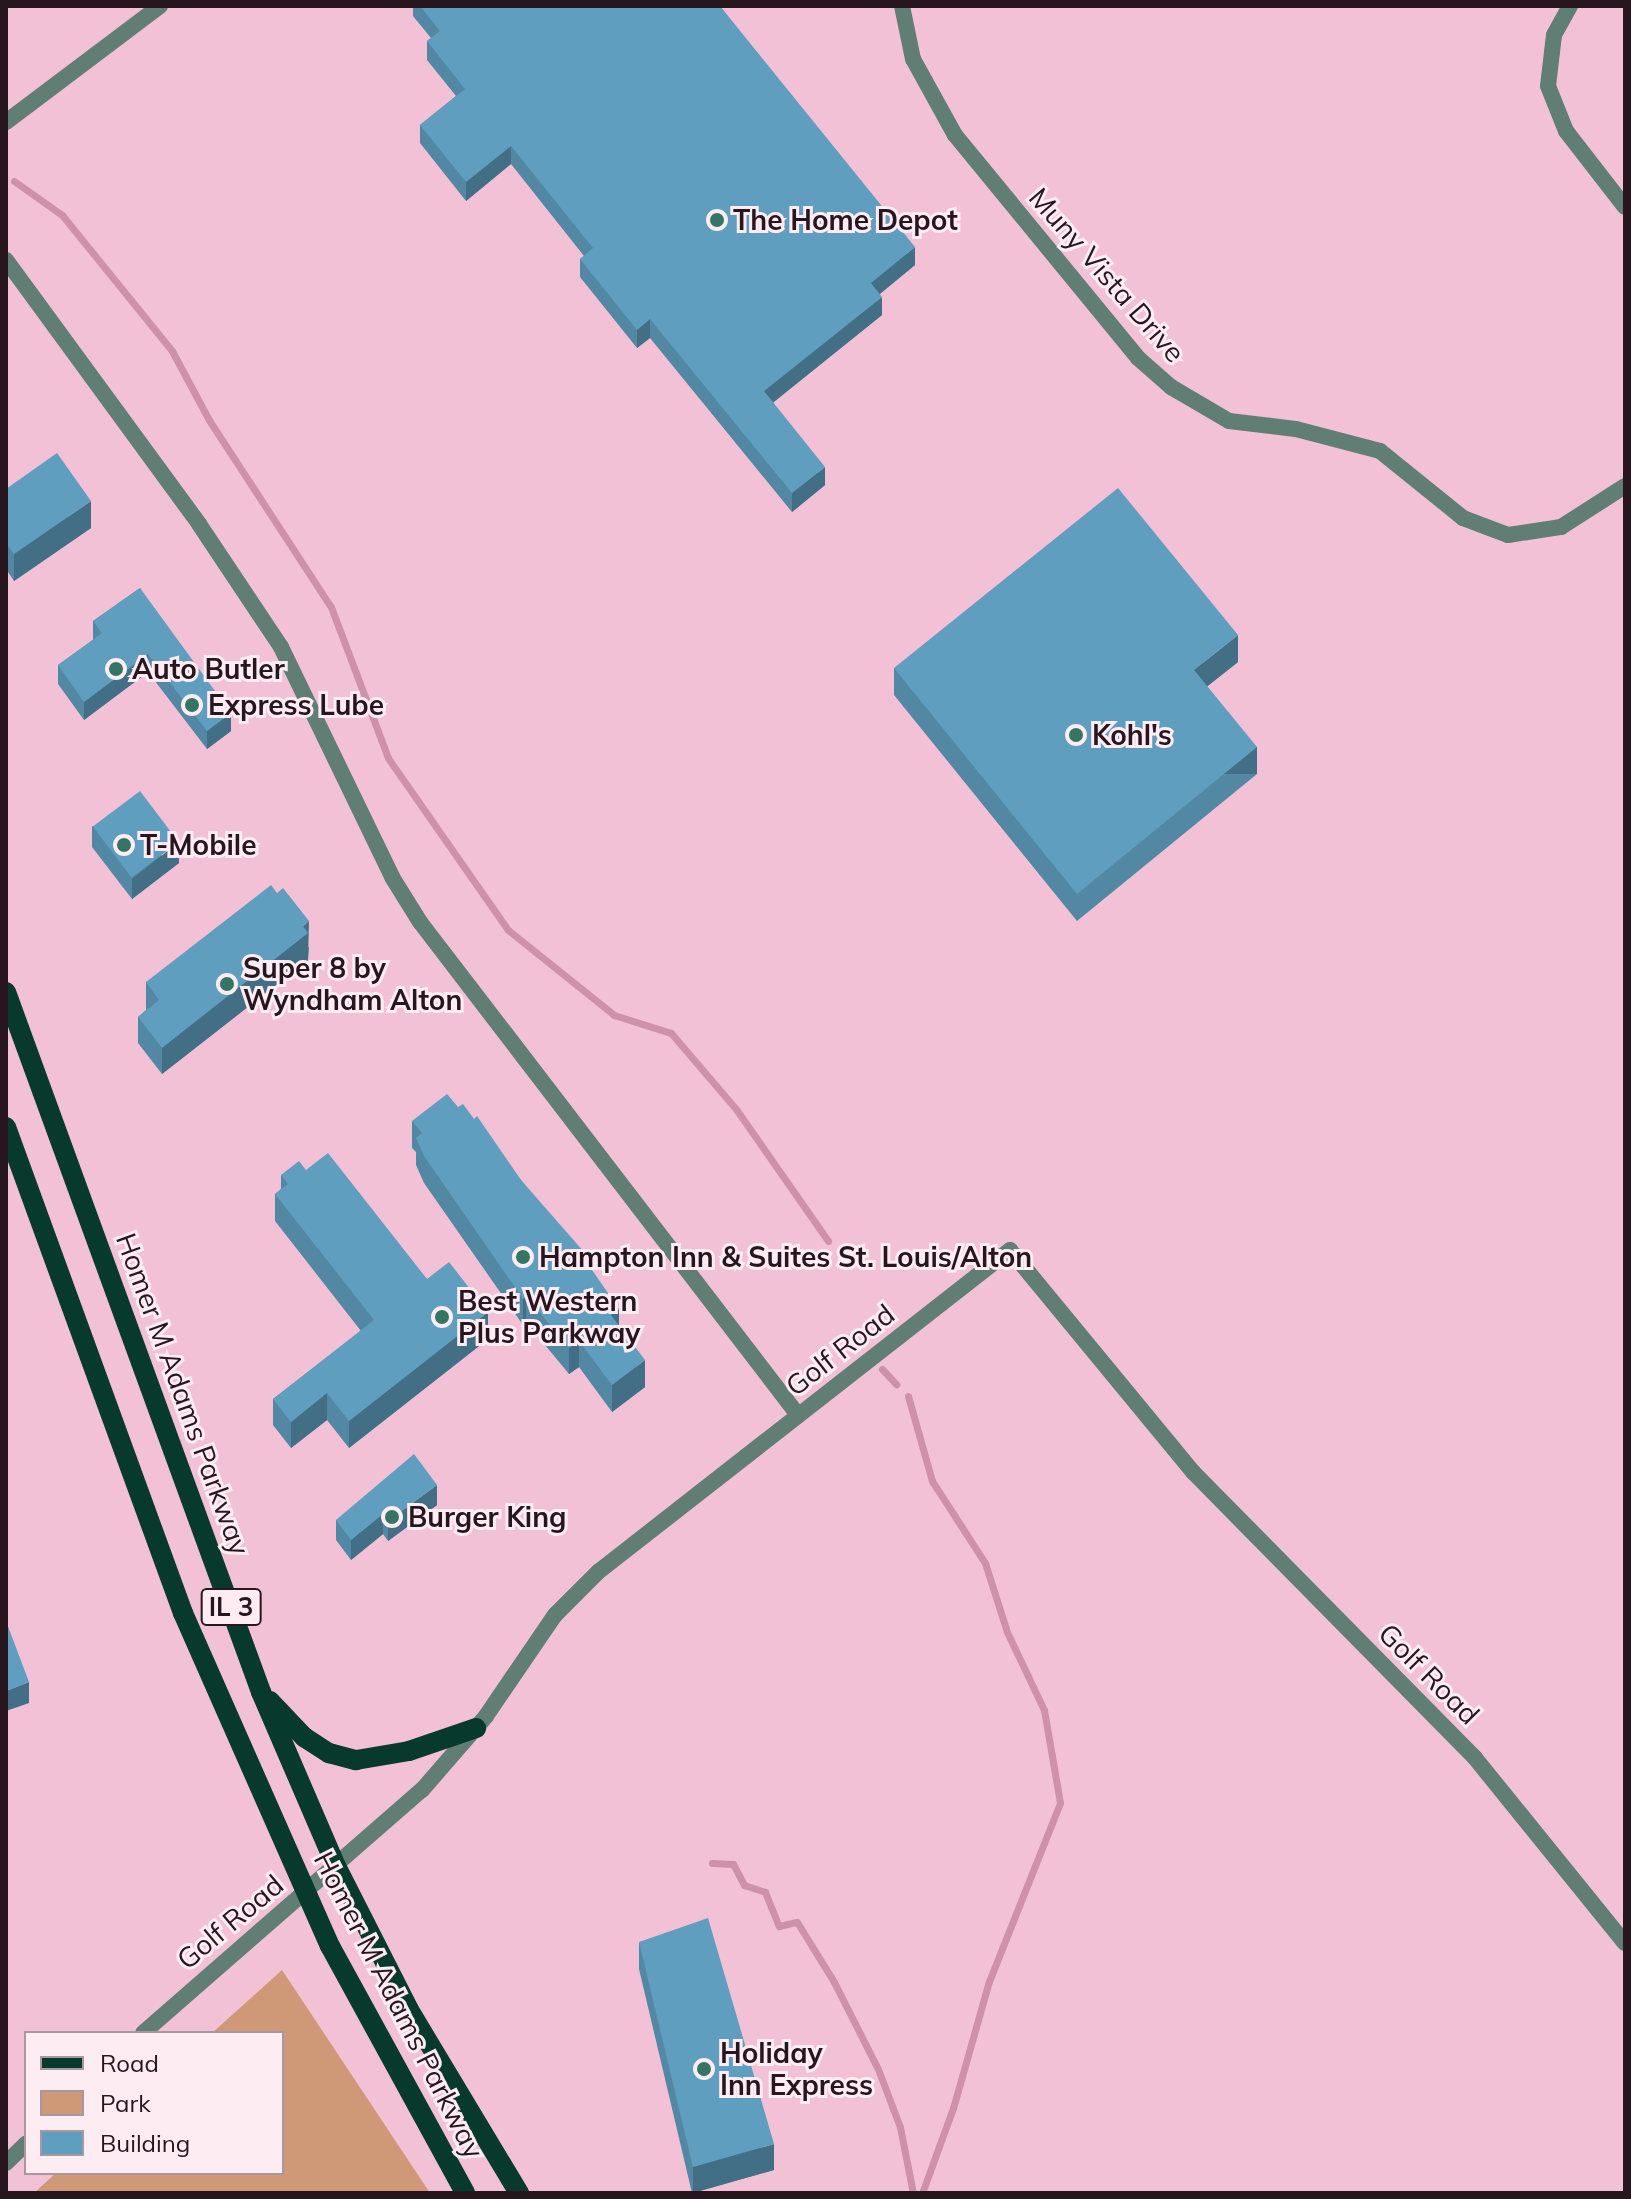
<!DOCTYPE html>
<html>
<head>
<meta charset="utf-8">
<style>
	body { margin:0 }
	#map { position:relative; width:1631px; height:2199px; overflow:hidden; background:#f3c1d5; font-family:Mulish,sans-serif }
	div>[style] { position:absolute }
	.green>* { inset:0; background:#cf9876 }
	.stream>* { height:7px; margin:-3.5px; padding:0 3.5px; transform-origin:3.5px; border-radius:3.5px; background:#ce91aa }
	.minor>* { height:16px; margin:-8px; padding:0 8px; transform-origin:8px; border-radius:8px; background:#617e74 }
	.primary>* { height:20px; margin:-10px; padding:0 10px; transform-origin:10px; border-radius:10px; background:#07392d }
	.wall>* { inset:0; background:#5288a3 }
	.shaded-wall>* { inset:0; background:#426f85; transform-origin:0 0 }
	.building>* { inset:0; background:#5f9ebe; transform-origin:0 0 }
	.dots>* { width:22px; height:22px; translate:-50% -50%; box-sizing:border-box; border:4px solid #fdedf3; border-radius:50% }
	span { translate:-50% -50%; white-space:nowrap; text-align:center; line-height:1.15; -webkit-text-stroke:6px #fdedf3; paint-order:stroke }
	.shield-label span { padding:2px 6px; background:#fdedf3; border:2px solid; border-radius:6px; -webkit-text-stroke-width:0 }
	.shield-label { font-size:26px; color:#28161e; font-weight:700 }
	.poi-label { font-size:28px; color:#28161e; font-weight:700 }
	.left { translate:0 -50%; text-align:left }
	.street-label { font-size:28px; color:#28161e }
	.frame { position:absolute; inset:0; border:8px solid #28161e; pointer-events:none }
	.legend { position:absolute; left:24px; top:2031px; width:260px; height:144px; box-sizing:border-box; background:#fdedf3; border:2px solid #a8979e; margin:0; padding:10px 14px; list-style:none; font-size:24px; color:#28161e }
	.legend li { display:flex; align-items:center; gap:16px; height:40px }
	.legend b { width:40px; border:2px solid #a8979e }
</style>
</head>
<body>
<div id="map">
	<div class="green">
		<div style="clip-path:polygon(282px 1970px,430px 2193px,34px 2193px,56px 2173px,282px 2173px,282px 2033px,212px 2033px)"></div>
	</div>
	<div class="stream">
		<div style="left:14px;top:181px;width:59px;rotate:35.3deg"></div>
		<div style="left:62px;top:215px;width:175px;rotate:51deg"></div>
		<div style="left:172px;top:351px;width:78px;rotate:61.8deg"></div>
		<div style="left:209px;top:420px;width:223px;rotate:56.9deg"></div>
		<div style="left:331px;top:607px;width:161px;rotate:69.3deg"></div>
		<div style="left:388px;top:758px;width:210px;rotate:55.1deg"></div>
		<div style="left:508px;top:930px;width:136px;rotate:38.7deg"></div>
		<div style="left:614px;top:1015px;width:60px;rotate:17.5deg"></div>
		<div style="left:671px;top:1033px;width:100px;rotate:49.5deg"></div>
		<div style="left:736px;top:1109px;width:161px;rotate:55.1deg"></div>
		<div style="left:882px;top:1369px;width:21px;rotate:47deg"></div>
		<div style="left:908px;top:1396px;width:88px;rotate:74.2deg"></div>
		<div style="left:932px;top:1481px;width:98px;rotate:57.1deg"></div>
		<div style="left:985px;top:1563px;width:72px;rotate:72.3deg"></div>
		<div style="left:1007px;top:1632px;width:86px;rotate:64.6deg"></div>
		<div style="left:1044px;top:1710px;width:94px;rotate:80.2deg"></div>
		<div style="left:1060px;top:1803px;width:192px;rotate:111.7deg"></div>
		<div style="left:989px;top:1981px;width:132px;rotate:105.8deg"></div>
		<div style="left:953px;top:2108px;width:90px;rotate:110deg"></div>
		<div style="left:712px;top:1863px;width:21px;rotate:3deg"></div>
		<div style="left:733px;top:1864px;width:24px;rotate:62deg"></div>
		<div style="left:744px;top:1885px;width:22px;rotate:18deg"></div>
		<div style="left:765px;top:1892px;width:37px;rotate:68deg"></div>
		<div style="left:779px;top:1926px;width:18px;rotate:-13deg"></div>
		<div style="left:797px;top:1922px;width:70px;rotate:58.3deg"></div>
		<div style="left:834px;top:1982px;width:97px;rotate:63.2deg"></div>
		<div style="left:878px;top:2069px;width:62px;rotate:69.2deg"></div>
		<div style="left:900px;top:2127px;width:67px;rotate:78.9deg"></div>
	</div>
	<div class="minor">
		<div style="left:902px;top:6px;width:54px;rotate:78.3deg"></div>
		<div style="left:913px;top:59px;width:87px;rotate:61.1deg"></div>
		<div style="left:955px;top:135px;width:288px;rotate:50.6deg"></div>
		<div style="left:1138px;top:358px;width:44px;rotate:41.3deg"></div>
		<div style="left:1171px;top:387px;width:67px;rotate:30.4deg"></div>
		<div style="left:1229px;top:421px;width:67px;rotate:6.8deg"></div>
		<div style="left:1296px;top:429px;width:87px;rotate:14.7deg"></div>
		<div style="left:1380px;top:451px;width:107px;rotate:38.9deg"></div>
		<div style="left:1463px;top:518px;width:48px;rotate:20.7deg"></div>
		<div style="left:1508px;top:535px;width:54px;rotate:-8.6deg"></div>
		<div style="left:1561px;top:527px;width:76px;rotate:-32.6deg"></div>
		<div style="left:1570px;top:6px;width:33px;rotate:119deg"></div>
		<div style="left:1554px;top:35px;width:51px;rotate:96.7deg"></div>
		<div style="left:1548px;top:86px;width:48px;rotate:68.2deg"></div>
		<div style="left:1566px;top:131px;width:96px;rotate:52.2deg"></div>
		<div style="left:6px;top:122px;width:193px;rotate:-37deg"></div>
		<div style="left:6px;top:260px;width:327px;rotate:53.8deg"></div>
		<div style="left:199px;top:524px;width:148px;rotate:56.3deg"></div>
		<div style="left:281px;top:647px;width:255px;rotate:64.2deg"></div>
		<div style="left:392px;top:877px;width:53px;rotate:58.1deg"></div>
		<div style="left:420px;top:922px;width:621px;rotate:52.52deg"></div>
		<div style="left:143px;top:2033px;width:370px;rotate:-41.1deg"></div>
		<div style="left:422px;top:1790px;width:98px;rotate:-49.1deg"></div>
		<div style="left:486px;top:1716px;width:122px;rotate:-55.7deg"></div>
		<div style="left:555px;top:1615px;width:61px;rotate:-45deg"></div>
		<div style="left:598px;top:1572px;width:523px;rotate:-38.01deg"></div>
		<div style="left:1010px;top:1250px;width:288px;rotate:50.5deg"></div>
		<div style="left:1193px;top:1472px;width:402px;rotate:45.4deg"></div>
		<div style="left:1475px;top:1758px;width:238px;rotate:51deg"></div>
		<div style="left:6px;top:2163px;width:28px;rotate:-44deg"></div>
	</div>
	<div class="primary">
		<div style="left:6px;top:992px;width:745px;rotate:69.98deg"></div>
		<div style="left:261px;top:1692px;width:189px;rotate:66.7deg"></div>
		<div style="left:336px;top:1866px;width:161px;rotate:63.1deg"></div>
		<div style="left:409px;top:2010px;width:214px;rotate:59deg"></div>
		<div style="left:6px;top:1127px;width:517px;rotate:69.99deg"></div>
		<div style="left:183px;top:1613px;width:364px;rotate:66.2deg"></div>
		<div style="left:330px;top:1946px;width:281px;rotate:61.3deg"></div>
		<div style="left:270px;top:1701px;width:50px;rotate:46.6deg"></div>
		<div style="left:304px;top:1737px;width:30px;rotate:33deg"></div>
		<div style="left:329px;top:1753px;width:28px;rotate:15deg"></div>
		<div style="left:356px;top:1760px;width:54px;rotate:-9.6deg"></div>
		<div style="left:409px;top:1751px;width:71px;rotate:-18.9deg"></div>
	</div>
	<div class="wall">
		<div style="clip-path:polygon(413px 6px,720px 6px,915px 265px,880px 294px,882px 315px,773px 402px,825px 485px,792px 512px,650px 338px,637px 348px,580px 277px,580px 259px,584px 256px,511px 164px,466px 201px,420px 143px,420px 125px,456px 96px,427px 60px,427px 41px,431px 38px,413px 16px)"></div>
		<div style="clip-path:polygon(6px 489px,91px 528px,14px 581px,6px 569px)"></div>
		<div style="clip-path:polygon(140px 588px,231px 731px,207px 749px,148px 672px,84px 720px,58px 684px,58px 665px,93px 640px,93px 621px)"></div>
		<div style="clip-path:polygon(1238px 662px,1207px 686px,1257px 774px,1077px 921px,894px 695px,894px 668px)"></div>
		<div style="clip-path:polygon(92px 826px,179px 863px,132px 899px,92px 847px)"></div>
		<div style="clip-path:polygon(309px 947px,308px 960px,162px 1074px,138px 1043px,138px 1017px,146px 1010px,146px 982px)"></div>
		<div style="clip-path:polygon(458px 1107px,521px 1180px,584px 1259px,619px 1326px,645px 1387px,612px 1412px,579px 1367px,569px 1374px,526px 1322px,523px 1325px,424px 1183px,416px 1165px,416px 1152px,412px 1148px,412px 1121px)"></div>
		<div style="clip-path:polygon(306px 1170px,427px 1279px,488px 1339px,349px 1448px,327px 1420px,291px 1448px,273px 1425px,273px 1399px,361px 1331px,275px 1221px,275px 1194px,281px 1189px,281px 1175px)"></div>
		<div style="clip-path:polygon(437px 1505px,388px 1541px,383px 1534px,351px 1560px,336px 1540px,336px 1520px)"></div>
		<div style="clip-path:polygon(639px 1942px,774px 2170px,692px 2193px,639px 1969px)"></div>
	</div>
	<div class="shaded-wall">
		<div style="clip-path:polygon(511px 146px,511px 164px,466px 201px,466px 182px)"></div>
		<div style="clip-path:polygon(915px 247px,915px 265px,871px 301px,871px 283px)"></div>
		<div style="clip-path:polygon(882px 297px,882px 315px,764px 410px,764px 391px)"></div>
		<div style="clip-path:polygon(650px 319px,650px 338px,637px 348px,637px 330px)"></div>
		<div style="clip-path:polygon(825px 467px,825px 485px,792px 512px,792px 493px)"></div>
		<div style="clip-path:polygon(91px 501px,91px 528px,14px 581px,14px 554px)"></div>
		<div style="clip-path:polygon(1238px 635px,1238px 662px,1194px 697px,1194px 670px)"></div>
		<div style="clip-path:polygon(148px 654px,148px 672px,84px 720px,84px 702px)"></div>
		<div style="clip-path:polygon(231px 713px,231px 731px,207px 749px,207px 731px)"></div>
		<div style="left:1257px;top:747px;width:27px;height:232px;rotate:90deg"></div>
		<div style="clip-path:polygon(179px 842px,179px 863px,132px 899px,132px 879px)"></div>
		<div style="clip-path:polygon(309px 921px,308px 960px,162px 1074px,162px 1048px)"></div>
		<div style="clip-path:polygon(526px 1296px,526px 1322px,523px 1325px,523px 1299px)"></div>
		<div style="clip-path:polygon(619px 1309px,619px 1336px,611px 1315px)"></div>
		<div style="clip-path:polygon(488px 1312px,488px 1339px,349px 1448px,349px 1421px)"></div>
		<div style="clip-path:polygon(579px 1341px,579px 1367px,569px 1374px,569px 1348px)"></div>
		<div style="clip-path:polygon(645px 1360px,645px 1387px,612px 1412px,612px 1385px)"></div>
		<div style="clip-path:polygon(327px 1393px,327px 1420px,291px 1448px,291px 1422px)"></div>
		<div style="clip-path:polygon(437px 1485px,437px 1505px,388px 1541px,388px 1521px)"></div>
		<div style="clip-path:polygon(383px 1514px,383px 1534px,351px 1560px,351px 1540px)"></div>
		<div style="clip-path:polygon(29px 1682px,29px 1703px,6px 1711px,6px 1691px)"></div>
		<div style="clip-path:polygon(774px 2144px,774px 2170px,693px 2193px,693px 2167px)"></div>
	</div>
	<div class="building">
		<div style="clip-path:polygon(420px 6px,720px 6px,915px 247px,871px 283px,882px 297px,764px 391px,825px 467px,792px 493px,650px 319px,637px 330px,580px 259px,593px 248px,511px 146px,466px 182px,420px 125px,465px 89px,427px 41px,440px 31px)"></div>
		<div style="clip-path:polygon(57px 453px,91px 501px,14px 554px,6px 543px,6px 489px)"></div>
		<div style="clip-path:polygon(1118px 488px,1238px 635px,1194px 670px,1257px 747px,1077px 894px,894px 668px)"></div>
		<div style="clip-path:polygon(140px 588px,231px 713px,207px 731px,148px 654px,84px 702px,58px 665px,102px 633px,93px 621px)"></div>
		<div style="left:140px;top:791px;width:64px;height:59px;rotate:53deg"></div>
		<div style="clip-path:polygon(271px 885px,277px 893px,283px 888px,309px 921px,303px 926px,308px 933px,162px 1048px,138px 1017px,159px 1000px,146px 982px)"></div>
		<div style="clip-path:polygon(447px 1094px,458px 1107px,463px 1104px,474px 1119px,477px 1116px,521px 1180px,584px 1252px,581px 1254px,619px 1309px,611px 1315px,645px 1360px,612px 1385px,579px 1341px,569px 1348px,526px 1296px,523px 1299px,424px 1156px,416px 1138px,422px 1133px,412px 1121px)"></div>
		<div style="clip-path:polygon(328px 1153px,427px 1279px,449px 1262px,488px 1312px,349px 1421px,327px 1393px,291px 1422px,273px 1399px,374px 1320px,275px 1194px,288px 1184px,281px 1175px,299px 1161px,306px 1170px)"></div>
		<div style="clip-path:polygon(414px 1454px,437px 1485px,388px 1521px,383px 1514px,351px 1540px,336px 1520px)"></div>
		<div style="clip-path:polygon(6px 1621px,29px 1682px,6px 1691px)"></div>
		<div style="clip-path:polygon(708px 1918px,774px 2144px,693px 2167px,639px 1942px)"></div>
	</div>
	<div class="dots">
		<div style="left:717px;top:220px;background:#357563"></div>
		<div style="left:116px;top:669px;background:#357563"></div>
		<div style="left:192px;top:705px;background:#357563"></div>
		<div style="left:1076px;top:735px;background:#357563"></div>
		<div style="left:124px;top:845px;background:#357563"></div>
		<div style="left:227px;top:984px;background:#357563"></div>
		<div style="left:523px;top:1257px;background:#357563"></div>
		<div style="left:442px;top:1317px;background:#357563"></div>
		<div style="left:392px;top:1517px;background:#357563"></div>
		<div style="left:704px;top:2069px;background:#357563"></div>
	</div>
	<div class="shield-label">
		<span style="left:231px;top:1607px">IL 3</span>
	</div>
	<div class="poi-label">
		<span class="left" style="left:733px;top:220px">The Home Depot</span>
		<span class="left" style="left:132px;top:669px">Auto Butler</span>
		<span class="left" style="left:208px;top:705px">Express Lube</span>
		<span class="left" style="left:1092px;top:735px">Kohl's</span>
		<span class="left" style="left:140px;top:845px">T-Mobile</span>
		<span class="left" style="left:243px;top:984px">Super 8 by<br>Wyndham Alton</span>
		<span class="left" style="left:539px;top:1257px">Hampton Inn &amp; Suites St. Louis/Alton</span>
		<span class="left" style="left:458px;top:1317px">Best Western<br>Plus Parkway</span>
		<span class="left" style="left:408px;top:1517px">Burger King</span>
		<span class="left" style="left:720px;top:2069px">Holiday<br>Inn Express</span>
	</div>
	<div class="street-label">
		<span style="left:1107px;top:275px;rotate:49deg">Muny Vista Drive</span>
		<span style="left:840px;top:1350px;rotate:-38deg">Golf Road</span>
		<span style="left:183px;top:1394px;rotate:70deg">Homer M Adams Parkway</span>
		<span style="left:1429px;top:1674px;rotate:45deg">Golf Road</span>
		<span style="left:230px;top:1922px;rotate:-40deg">Golf Road</span>
		<span style="left:399px;top:2005px;rotate:63deg">Homer M Adams Parkway</span>
	</div>
	<div class="frame"></div>
	<ul class="legend">
	<li><b style="height:10px;background:#07392d"></b>Road</li>
	<li><b style="height:22px;background:#cf9876"></b>Park</li>
	<li><b style="height:22px;background:#5f9ebe"></b>Building</li>
	</ul>
</div>
</body>
</html>
